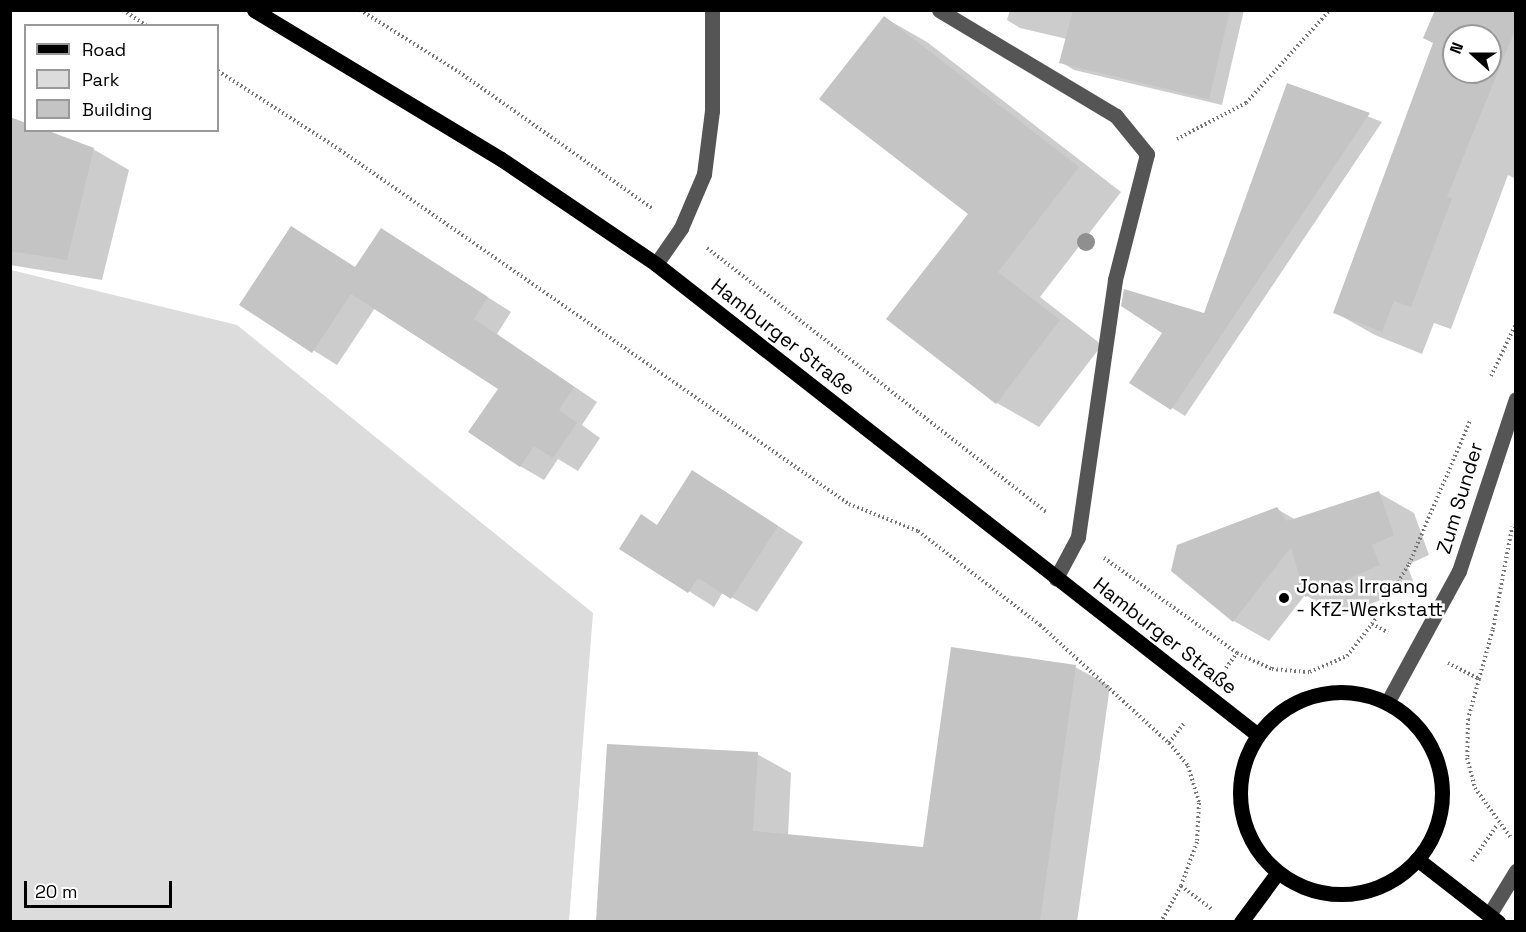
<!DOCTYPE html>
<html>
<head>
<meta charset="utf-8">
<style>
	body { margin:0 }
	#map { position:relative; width:1526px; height:932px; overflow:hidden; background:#fff; font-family:"Space Grotesk",sans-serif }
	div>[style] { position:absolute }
	.green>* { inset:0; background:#dcdcdc }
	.shadow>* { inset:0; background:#0003 }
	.building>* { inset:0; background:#c4c4c4 }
	.path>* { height:4px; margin-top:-2px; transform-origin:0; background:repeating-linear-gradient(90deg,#777 0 1.5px,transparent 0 4.5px) }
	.minor>* { height:15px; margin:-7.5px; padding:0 7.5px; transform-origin:7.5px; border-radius:7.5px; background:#555 }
	.major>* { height:15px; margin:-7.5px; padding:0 7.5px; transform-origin:7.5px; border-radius:7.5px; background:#000 }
	.major>.ring { margin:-7.5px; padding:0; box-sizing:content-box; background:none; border:15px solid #000; border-radius:50% }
	.trees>* { width:18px; height:18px; margin:-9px; border-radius:50%; background:#8f8f8f }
	.dots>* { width:16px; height:16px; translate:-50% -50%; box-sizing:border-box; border:3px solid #fff; border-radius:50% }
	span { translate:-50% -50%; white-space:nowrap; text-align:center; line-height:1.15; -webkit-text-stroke:5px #fff; paint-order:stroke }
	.street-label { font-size:20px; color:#000 }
	.poi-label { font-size:20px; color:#000 }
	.left { translate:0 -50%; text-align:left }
	.frame { position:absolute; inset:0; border:12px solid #000; pointer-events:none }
	.legend { position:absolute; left:24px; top:24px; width:195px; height:108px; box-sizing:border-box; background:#fff; border:2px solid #999; margin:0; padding:8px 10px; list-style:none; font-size:18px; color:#000 }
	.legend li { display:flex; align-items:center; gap:12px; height:30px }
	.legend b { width:30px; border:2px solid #999 }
	.north { position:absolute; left:1442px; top:24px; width:60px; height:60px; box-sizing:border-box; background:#fff; border:2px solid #999; border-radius:50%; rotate:291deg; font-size:16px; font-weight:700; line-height:24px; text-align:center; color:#000 }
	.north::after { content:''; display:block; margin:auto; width:21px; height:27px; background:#000; clip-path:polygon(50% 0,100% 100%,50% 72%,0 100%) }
	.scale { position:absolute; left:24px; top:881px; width:148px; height:27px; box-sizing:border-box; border:3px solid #000; border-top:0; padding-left:8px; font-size:18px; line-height:21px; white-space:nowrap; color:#000; -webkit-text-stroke:4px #fff; paint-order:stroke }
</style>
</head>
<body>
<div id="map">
	<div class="green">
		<div style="clip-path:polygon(11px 270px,237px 325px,593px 613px,569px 921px,11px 921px)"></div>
	</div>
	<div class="shadow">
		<div style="clip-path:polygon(1010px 10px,1244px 10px,1222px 105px,1074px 70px,1061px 62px,1067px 39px,1020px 28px,1007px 20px)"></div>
		<div style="clip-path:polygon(evenodd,1436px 10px,1516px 10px,1516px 179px,1508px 175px,1451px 329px,1434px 323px,1422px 354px,1375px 335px,1334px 312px,1435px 43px,1436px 10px,1454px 36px,1490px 36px,1490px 72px,1454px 72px,1454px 36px)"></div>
		<div style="clip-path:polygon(885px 18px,927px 42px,1121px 192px,1040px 297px,1102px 345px,1039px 427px,997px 403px,970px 214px)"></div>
		<div style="clip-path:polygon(1288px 85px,1382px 122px,1185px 416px,1131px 382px,1205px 315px)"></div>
		<div style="clip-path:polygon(10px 120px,26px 130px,93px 149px,129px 170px,102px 280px,10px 265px)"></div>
		<div style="clip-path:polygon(381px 230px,511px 312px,497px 334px,597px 402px,582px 425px,600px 438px,578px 471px,558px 459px,544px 480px,520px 466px,500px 389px,375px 308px,337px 365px,241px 305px,356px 268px)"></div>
		<div style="clip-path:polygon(718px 487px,803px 542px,757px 612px,723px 592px,714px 607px,621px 548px)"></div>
		<div style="clip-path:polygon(1379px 493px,1414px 513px,1429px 555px,1407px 565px,1415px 586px,1341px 616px,1305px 595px,1269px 641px,1234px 621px,1173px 570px,1277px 509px,1296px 520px)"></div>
		<div style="clip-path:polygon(1075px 667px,1110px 686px,1077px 922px,597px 922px,608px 745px,757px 754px,791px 773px,788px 836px,924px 849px)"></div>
	</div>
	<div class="building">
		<div style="clip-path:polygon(1073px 10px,1230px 10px,1209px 99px,1059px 63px)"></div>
		<div style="clip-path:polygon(evenodd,1435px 10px,1515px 10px,1515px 30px,1447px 197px,1452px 198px,1411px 307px,1394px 301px,1382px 332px,1333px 313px,1433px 43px,1423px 38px,1435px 10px,1454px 36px,1490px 36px,1490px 72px,1454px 72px,1454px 36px)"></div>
		<div style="clip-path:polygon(884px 16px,1079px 167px,998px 272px,1060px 320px,996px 404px,886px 319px,968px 214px,819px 99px)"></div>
		<div style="clip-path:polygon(1287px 83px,1370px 113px,1171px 410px,1129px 383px,1162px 333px,1121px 306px,1124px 289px,1204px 313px)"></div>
		<div style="clip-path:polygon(10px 117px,26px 123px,26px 130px,46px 130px,94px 148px,67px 260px,10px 251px)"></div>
		<div style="clip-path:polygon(291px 226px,355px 267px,381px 228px,488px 297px,474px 319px,574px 387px,559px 410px,577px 423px,553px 458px,534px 446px,520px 467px,468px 432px,498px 389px,351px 294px,312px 353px,239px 305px)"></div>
		<div style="clip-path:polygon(692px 470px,778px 526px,731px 599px,698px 578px,688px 593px,619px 549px,641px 514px,657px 525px)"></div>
		<div style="clip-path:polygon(1379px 491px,1394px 535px,1372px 545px,1380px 565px,1305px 597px,1291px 547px,1233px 622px,1171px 571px,1177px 545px,1277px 507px,1287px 521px)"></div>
		<div style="clip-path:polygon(951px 647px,1076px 665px,1040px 921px,596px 921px,607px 744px,758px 752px,753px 831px,923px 847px)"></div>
	</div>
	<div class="path">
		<div style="left:123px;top:10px;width:29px;rotate:34deg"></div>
		<div style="left:360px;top:10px;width:117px;rotate:32.1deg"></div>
		<div style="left:459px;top:72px;width:236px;rotate:35.2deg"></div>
		<div style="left:218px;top:71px;width:145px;rotate:32.9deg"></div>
		<div style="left:340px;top:150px;width:620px;rotate:34.82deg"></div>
		<div style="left:849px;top:504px;width:74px;rotate:21.4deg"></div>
		<div style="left:918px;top:531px;width:154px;rotate:37.6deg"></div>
		<div style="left:1040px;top:625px;width:175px;rotate:42.5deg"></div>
		<div style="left:1169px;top:743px;width:30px;rotate:50deg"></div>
		<div style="left:1188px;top:766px;width:39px;rotate:73deg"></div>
		<div style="left:1199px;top:803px;width:39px;rotate:93deg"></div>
		<div style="left:1197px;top:842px;width:47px;rotate:110deg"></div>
		<div style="left:1181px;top:886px;width:41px;rotate:119.1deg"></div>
		<div style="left:1177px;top:139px;width:78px;rotate:-27.6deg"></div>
		<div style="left:1246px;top:103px;width:125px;rotate:-47.9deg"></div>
		<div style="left:707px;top:248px;width:430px;rotate:37.9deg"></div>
		<div style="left:1491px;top:376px;width:58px;rotate:-64.3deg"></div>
		<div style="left:1104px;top:558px;width:163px;rotate:35.5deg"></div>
		<div style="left:1237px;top:653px;width:38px;rotate:25deg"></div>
		<div style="left:1272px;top:669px;width:38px;rotate:5deg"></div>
		<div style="left:1310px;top:672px;width:40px;rotate:-23.4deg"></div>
		<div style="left:1347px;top:656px;width:41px;rotate:-52deg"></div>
		<div style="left:1372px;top:624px;width:70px;rotate:-58.3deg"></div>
		<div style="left:1409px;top:564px;width:155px;rotate:-66.9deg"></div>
		<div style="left:1372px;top:624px;width:18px;rotate:27deg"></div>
		<div style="left:1448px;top:663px;width:35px;rotate:27deg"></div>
		<div style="left:1479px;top:679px;width:41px;rotate:105.4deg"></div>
		<div style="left:1468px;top:719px;width:39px;rotate:91deg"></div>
		<div style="left:1467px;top:758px;width:31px;rotate:75deg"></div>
		<div style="left:1475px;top:788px;width:62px;rotate:54.2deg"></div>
		<div style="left:1226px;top:668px;width:19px;rotate:-54deg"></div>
		<div style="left:1479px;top:679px;width:52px;rotate:-74.4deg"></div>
		<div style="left:1493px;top:629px;width:104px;rotate:-79.4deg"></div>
		<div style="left:1169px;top:743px;width:26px;rotate:-53deg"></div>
		<div style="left:1472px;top:861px;width:45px;rotate:-54.9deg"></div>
		<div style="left:1181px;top:886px;width:39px;rotate:37deg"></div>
	</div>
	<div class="minor">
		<div style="left:939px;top:10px;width:206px;rotate:30.9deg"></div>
		<div style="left:1116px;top:116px;width:49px;rotate:50.8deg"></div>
		<div style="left:1147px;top:154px;width:130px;rotate:104.3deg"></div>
		<div style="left:1115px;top:280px;width:260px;rotate:98.2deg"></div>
		<div style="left:1078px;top:537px;width:47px;rotate:118.2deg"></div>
		<div style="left:656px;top:264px;width:44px;rotate:-55.2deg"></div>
		<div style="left:681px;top:228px;width:59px;rotate:-66.9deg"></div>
		<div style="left:704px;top:174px;width:64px;rotate:-82.8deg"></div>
		<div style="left:712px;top:111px;width:101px;rotate:-90deg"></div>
		<div style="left:1387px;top:703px;width:150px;rotate:-61.4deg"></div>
		<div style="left:1459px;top:571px;width:181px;rotate:-71.7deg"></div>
		<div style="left:1489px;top:915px;width:52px;rotate:-58.5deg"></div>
	</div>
	<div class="major">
		<div style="left:254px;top:10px;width:288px;rotate:31.1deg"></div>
		<div style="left:501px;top:159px;width:187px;rotate:34.1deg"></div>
		<div style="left:656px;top:264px;width:764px;rotate:38.04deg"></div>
		<div class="ring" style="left:1240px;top:692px;width:187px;height:187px"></div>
		<div style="left:1417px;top:859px;width:103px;rotate:37.9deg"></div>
		<div style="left:1241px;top:922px;width:62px;rotate:-53.5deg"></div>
	</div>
	<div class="trees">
		<div style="left:1086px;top:242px"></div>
	</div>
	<div class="dots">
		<div style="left:1284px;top:598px;background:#000"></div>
	</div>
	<div class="street-label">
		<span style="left:783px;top:337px;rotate:38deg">Hamburger Straße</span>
		<span style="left:1460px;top:498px;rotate:-73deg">Zum Sunder</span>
		<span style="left:1165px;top:636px;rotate:38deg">Hamburger Straße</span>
	</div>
	<div class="poi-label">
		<span class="left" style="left:1296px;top:598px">Jonas Irrgang<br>- KfZ-Werkstatt</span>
	</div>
	<div class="frame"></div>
	<ul class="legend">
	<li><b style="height:8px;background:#000"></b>Road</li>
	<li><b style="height:16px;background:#dcdcdc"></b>Park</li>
	<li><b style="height:16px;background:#c4c4c4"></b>Building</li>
	</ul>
	<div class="north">N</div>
	<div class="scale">20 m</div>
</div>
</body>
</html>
